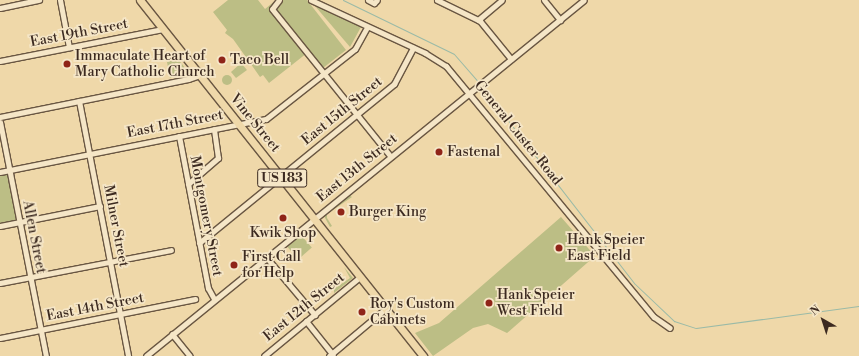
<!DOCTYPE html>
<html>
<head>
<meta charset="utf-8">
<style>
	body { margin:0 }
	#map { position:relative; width:859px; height:356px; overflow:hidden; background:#efd8a9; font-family:"Libre Bodoni",serif }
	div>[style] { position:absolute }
	.green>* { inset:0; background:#bcbe85; transform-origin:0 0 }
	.round { border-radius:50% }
	.stream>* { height:1px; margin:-0.5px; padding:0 0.5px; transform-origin:0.5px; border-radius:0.5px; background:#9abaa7 }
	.roads { filter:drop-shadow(1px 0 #695642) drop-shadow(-1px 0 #695642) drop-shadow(0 1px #695642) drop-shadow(0 -1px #695642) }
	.minor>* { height:5px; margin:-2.5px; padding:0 2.5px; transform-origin:2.5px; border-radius:2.5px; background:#f5e6c7 }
	.major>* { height:7px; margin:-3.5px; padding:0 3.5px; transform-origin:3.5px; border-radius:3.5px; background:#efd8a9 }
	.dots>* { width:11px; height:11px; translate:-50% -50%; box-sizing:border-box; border:2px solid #f5e6c7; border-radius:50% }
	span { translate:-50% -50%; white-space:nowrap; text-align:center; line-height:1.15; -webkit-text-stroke:3.5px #f5e6c7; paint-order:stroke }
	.shield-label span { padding:1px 3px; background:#f5e6c7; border:1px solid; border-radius:3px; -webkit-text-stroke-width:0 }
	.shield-label { font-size:13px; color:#3c2a20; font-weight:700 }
	.street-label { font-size:14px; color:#3c2a20 }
	.poi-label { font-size:14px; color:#3c2a20 }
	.left { translate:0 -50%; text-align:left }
	.north { position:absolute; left:803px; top:300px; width:40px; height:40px; -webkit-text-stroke:3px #f5e6c7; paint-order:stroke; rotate:321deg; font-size:11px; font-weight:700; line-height:16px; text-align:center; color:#3c2a20 }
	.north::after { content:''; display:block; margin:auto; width:14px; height:18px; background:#3c2a20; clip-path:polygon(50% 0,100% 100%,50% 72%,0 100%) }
</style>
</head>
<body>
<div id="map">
	<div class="green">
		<div style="clip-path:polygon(228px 0,258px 0,265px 9px,276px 0,273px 6px,307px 53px,269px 83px,263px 75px,260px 77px,233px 39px,225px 33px,227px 30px,213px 12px)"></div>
		<div style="clip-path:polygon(282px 0,307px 0,346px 50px,323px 68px,274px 7px)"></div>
		<div style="clip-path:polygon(317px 5px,361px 27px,350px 47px,315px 6px)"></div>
		<div style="clip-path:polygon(177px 58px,186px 69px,183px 75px,170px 78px,167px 62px)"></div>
		<div style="clip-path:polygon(241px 63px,247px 70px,236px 78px,231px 72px)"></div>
		<div class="round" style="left:222px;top:75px;width:10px;height:10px"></div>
		<div style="clip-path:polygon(7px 173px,17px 220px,0 223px,0 174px)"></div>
		<div style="clip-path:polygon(349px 195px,352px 197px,327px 214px,327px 218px,332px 226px,330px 227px,324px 216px)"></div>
		<div style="clip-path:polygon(561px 217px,595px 256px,507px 333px,488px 324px,473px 328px,433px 356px,415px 333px,439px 323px)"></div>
		<div style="left:300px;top:234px;width:18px;height:18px;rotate:49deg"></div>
		<div style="clip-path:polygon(344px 267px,353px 278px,334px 293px,334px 289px,350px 278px)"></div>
	</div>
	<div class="stream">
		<div style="left:343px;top:0;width:123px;rotate:25.9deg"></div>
		<div style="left:454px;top:54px;width:38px;rotate:49deg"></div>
		<div style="left:482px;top:87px;width:249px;rotate:52.2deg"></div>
		<div style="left:635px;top:284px;width:54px;rotate:43.5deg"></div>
		<div style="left:674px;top:321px;width:23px;rotate:18deg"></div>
		<div style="left:696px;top:328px;width:164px;rotate:-7.7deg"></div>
	</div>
	<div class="roads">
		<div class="minor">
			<div style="left:60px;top:0;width:48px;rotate:79.2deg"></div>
			<div style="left:279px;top:0;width:11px;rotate:128deg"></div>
			<div style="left:272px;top:9px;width:189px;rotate:51.2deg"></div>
			<div style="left:311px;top:0;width:126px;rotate:24.9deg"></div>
			<div style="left:425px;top:53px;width:25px;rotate:32deg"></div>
			<div style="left:446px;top:66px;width:326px;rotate:50.4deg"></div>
			<div style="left:654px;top:317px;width:19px;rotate:35deg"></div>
			<div style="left:368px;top:0;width:7px;rotate:27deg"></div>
			<div style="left:374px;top:3px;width:4px;rotate:-45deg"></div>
			<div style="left:437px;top:0;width:48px;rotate:26deg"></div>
			<div style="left:480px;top:21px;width:49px;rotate:50.8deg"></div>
			<div style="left:544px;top:0;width:26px;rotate:51deg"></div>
			<div style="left:0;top:8px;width:40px;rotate:-12deg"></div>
			<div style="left:478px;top:20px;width:31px;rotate:-40deg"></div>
			<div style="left:0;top:61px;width:166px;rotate:-11.1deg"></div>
			<div style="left:79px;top:101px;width:260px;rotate:79.1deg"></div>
			<div style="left:0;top:117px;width:192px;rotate:-11.4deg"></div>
			<div style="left:188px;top:79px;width:13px;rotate:-18deg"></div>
			<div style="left:0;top:122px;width:238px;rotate:78.9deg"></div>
			<div style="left:179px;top:136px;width:155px;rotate:79.2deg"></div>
			<div style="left:208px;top:288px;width:13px;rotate:61deg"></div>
			<div style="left:0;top:172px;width:271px;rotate:-11.3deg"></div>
			<div style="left:266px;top:119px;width:113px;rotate:-38.2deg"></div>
			<div style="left:355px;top:49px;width:25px;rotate:-61deg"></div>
			<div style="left:188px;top:184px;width:40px;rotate:-41deg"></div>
			<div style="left:218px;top:158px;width:29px;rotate:-98deg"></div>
			<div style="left:0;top:226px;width:102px;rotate:-11.3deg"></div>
			<div style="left:199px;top:243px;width:252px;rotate:-39.2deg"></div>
			<div style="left:394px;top:84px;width:41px;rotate:-62.2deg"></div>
			<div style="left:266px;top:257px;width:76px;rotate:49.8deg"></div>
			<div style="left:0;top:283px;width:174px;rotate:-10.9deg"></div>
			<div style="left:306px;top:321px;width:43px;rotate:51.5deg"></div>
			<div style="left:172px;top:334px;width:28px;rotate:51deg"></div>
			<div style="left:0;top:338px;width:199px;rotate:-11.3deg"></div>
			<div style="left:146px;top:356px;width:564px;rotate:-39.1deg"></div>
			<div style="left:264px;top:356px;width:124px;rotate:-39.5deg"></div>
			<div style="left:329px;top:356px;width:73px;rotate:-40deg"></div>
		</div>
		<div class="major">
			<div style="left:140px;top:0;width:455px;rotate:51.5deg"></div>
		</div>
	</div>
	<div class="dots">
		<div style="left:222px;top:60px;background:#8f2418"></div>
		<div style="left:67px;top:64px;background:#8f2418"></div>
		<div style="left:439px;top:152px;background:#8f2418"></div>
		<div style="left:341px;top:212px;background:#8f2418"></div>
		<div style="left:283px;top:218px;background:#8f2418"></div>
		<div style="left:559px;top:248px;background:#8f2418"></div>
		<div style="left:234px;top:265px;background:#8f2418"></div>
		<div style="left:489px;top:303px;background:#8f2418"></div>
		<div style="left:362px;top:312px;background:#8f2418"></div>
	</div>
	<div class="shield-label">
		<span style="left:282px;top:178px">US 183</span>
	</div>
	<div class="street-label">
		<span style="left:79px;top:33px;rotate:-11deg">East 19th Street</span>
		<span style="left:342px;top:111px;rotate:-39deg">East 15th Street</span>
		<span style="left:255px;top:123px;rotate:51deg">Vine Street</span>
		<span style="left:175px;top:124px;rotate:-11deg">East 17th Street</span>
		<span style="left:518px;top:133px;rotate:51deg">General Custer Road</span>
		<span style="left:357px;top:168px;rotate:-39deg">East 13th Street</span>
		<span style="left:206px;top:216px;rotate:79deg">Montgomery Street</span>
		<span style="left:116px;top:226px;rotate:79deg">Milner Street</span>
		<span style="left:34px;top:237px;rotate:79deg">Allen Street</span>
		<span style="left:95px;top:307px;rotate:-11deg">East 14th Street</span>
		<span style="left:304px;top:307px;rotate:-39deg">East 12th Street</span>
	</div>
	<div class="poi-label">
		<span class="left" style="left:75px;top:64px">Immaculate Heart of<br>Mary Catholic Church</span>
		<span class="left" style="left:230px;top:60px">Taco Bell</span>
		<span class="left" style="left:447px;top:152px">Fastenal</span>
		<span class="left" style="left:349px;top:212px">Burger King</span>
		<span style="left:283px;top:233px">Kwik Shop</span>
		<span class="left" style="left:567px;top:248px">Hank Speier<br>East Field</span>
		<span class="left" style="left:242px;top:265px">First Call<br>for Help</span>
		<span class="left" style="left:497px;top:303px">Hank Speier<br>West Field</span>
		<span class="left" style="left:370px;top:312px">Roy's Custom<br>Cabinets</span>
	</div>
	<div class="north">N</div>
</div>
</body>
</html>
